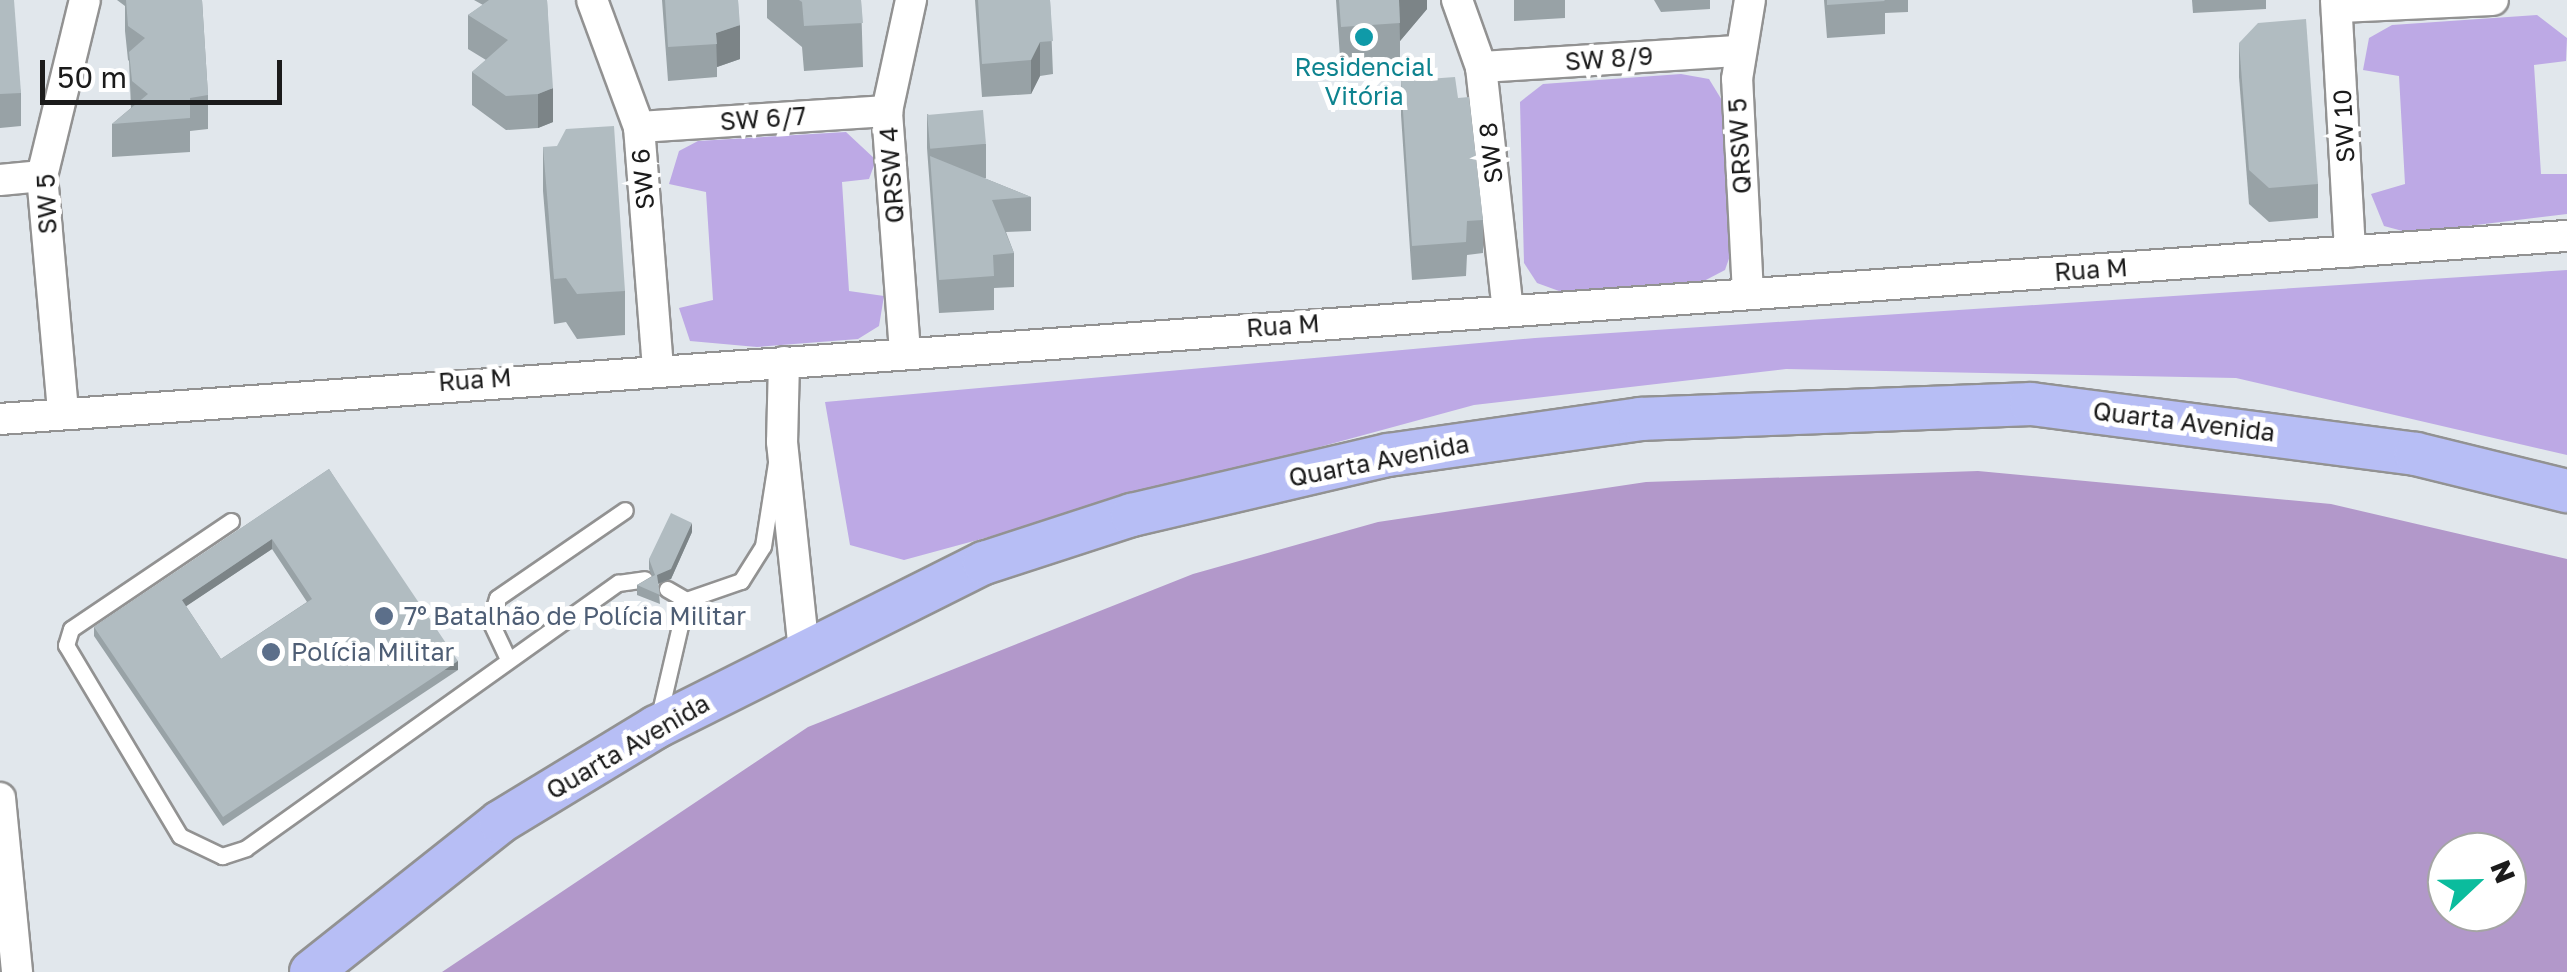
<!DOCTYPE html>
<html>
<head>
<meta charset="utf-8">
<style>
	body { margin:0 }
	#map { position:relative; width:2567px; height:972px; overflow:hidden; background:#e1e7ec; font-family:"Golos Text",sans-serif }
	div>[style] { position:absolute }
	.grass>* { inset:0; background:#bda9e5 }
	.forest>* { inset:0; background:#b298ca }
	.roads { filter:drop-shadow(2px 0 #929292) drop-shadow(-2px 0 #929292) drop-shadow(0 2px #929292) drop-shadow(0 -2px #929292) }
	.service>* { height:15px; margin:-7.5px; padding:0 7.5px; transform-origin:7.5px; border-radius:7.5px; background:#fff }
	.minor>* { height:30px; margin:-15px; padding:0 15px; transform-origin:15px; border-radius:15px; background:#fff }
	.secondary>* { height:42px; margin:-21px; padding:0 21px; transform-origin:21px; border-radius:21px; background:#b7bef5 }
	.wall>* { inset:0; background:#98a2a6 }
	.shaded-wall>* { inset:0; background:#7c8487; transform-origin:0 0 }
	.building>* { inset:0; background:#b1bcc1; transform-origin:0 0 }
	.dots>* { width:28px; height:28px; translate:-50% -50%; box-sizing:border-box; border:5px solid #fff; border-radius:50% }
	span { translate:-50% -50%; white-space:nowrap; text-align:center; line-height:1.15; -webkit-text-stroke:10px #fff; paint-order:stroke }
	.street-label { font-size:25px; color:#1b1b1b }
	.culture-label { font-size:25px; color:#0d838f }
	.service-label { font-size:25px; color:#4e5e75 }
	.left { translate:0 -50%; text-align:left }
	.north { position:absolute; left:2427px; top:832px; width:100px; height:100px; box-sizing:border-box; background:#fff; border:2px solid #a4a4a4; border-radius:50%; rotate:68deg; font-size:28px; font-weight:700; line-height:40px; text-align:center; color:#1b1b1b }
	.north::after { content:''; display:block; margin:auto; width:35px; height:45px; background:#0bbc9d; clip-path:polygon(50% 0,100% 100%,50% 72%,0 100%) }
	.scale { position:absolute; left:40px; top:60px; width:242px; height:45px; box-sizing:border-box; border:5px solid #1b1b1b; border-top:0; padding-left:12px; font-size:30px; line-height:35px; white-space:nowrap; color:#1b1b1b; -webkit-text-stroke:8px #fff; paint-order:stroke }
</style>
</head>
<body>
<div id="map">
	<div class="grass">
		<div style="clip-path:polygon(2537px 15px,2567px 38px,2566px 61px,2534px 65px,2541px 174px,2567px 174px,2567px 214px,2410px 233px,2384px 226px,2371px 194px,2405px 184px,2399px 76px,2363px 70px,2369px 38px,2392px 25px)"></div>
		<div style="clip-path:polygon(1681px 74px,1709px 79px,1723px 102px,1733px 247px,1725px 270px,1702px 282px,1559px 291px,1537px 283px,1524px 263px,1520px 102px,1543px 84px)"></div>
		<div style="clip-path:polygon(846px 132px,876px 160px,869px 179px,842px 182px,849px 291px,884px 296px,879px 326px,858px 339px,757px 347px,690px 341px,679px 308px,713px 300px,706px 192px,669px 184px,679px 151px,698px 141px)"></div>
		<div style="clip-path:polygon(2567px 270px,2567px 455px,2236px 378px,1786px 369px,1474px 405px,904px 560px,850px 545px,825px 402px,1535px 338px)"></div>
	</div>
	<div class="forest">
		<div style="clip-path:polygon(evenodd,1978px 471px,2331px 504px,2567px 559px,2567px 972px,442px 972px,808px 727px,1193px 574px,1378px 522px,1646px 482px,1978px 471px,2447px 852px,2507px 852px,2507px 912px,2447px 912px,2447px 852px)"></div>
	</div>
	<div class="roads">
		<div class="service">
			<div style="left:231px;top:521px;width:193px;rotate:146deg"></div>
			<div style="left:71px;top:629px;width:17px;rotate:107deg"></div>
			<div style="left:66px;top:645px;width:222px;rotate:59.2deg"></div>
			<div style="left:180px;top:836px;width:47px;rotate:25.5deg"></div>
			<div style="left:222px;top:856px;width:25px;rotate:-18deg"></div>
			<div style="left:246px;top:848px;width:457px;rotate:-35.5deg"></div>
			<div style="left:618px;top:583px;width:27px;rotate:-8deg"></div>
			<div style="left:667px;top:589px;width:22px;rotate:30deg"></div>
			<div style="left:508px;top:659px;width:42px;rotate:-115.3deg"></div>
			<div style="left:490px;top:621px;width:24px;rotate:-73deg"></div>
			<div style="left:497px;top:598px;width:155px;rotate:-34.5deg"></div>
			<div style="left:659px;top:716px;width:119px;rotate:-76.9deg"></div>
			<div style="left:686px;top:600px;width:58px;rotate:-19.1deg"></div>
			<div style="left:741px;top:581px;width:41px;rotate:-57.8deg"></div>
			<div style="left:763px;top:546px;width:97px;rotate:-81.1deg"></div>
		</div>
		<div class="minor">
			<div style="left:592px;top:0;width:135px;rotate:69.7deg"></div>
			<div style="left:639px;top:127px;width:241px;rotate:85.5deg"></div>
			<div style="left:1457px;top:0;width:71px;rotate:70.3deg"></div>
			<div style="left:1481px;top:67px;width:245px;rotate:83.7deg"></div>
			<div style="left:2336px;top:0;width:252px;rotate:86.8deg"></div>
			<div style="left:2339px;top:7px;width:154px;rotate:-2.6deg"></div>
			<div style="left:1481px;top:67px;width:257px;rotate:-3.6deg"></div>
			<div style="left:639px;top:127px;width:249px;rotate:-3.7deg"></div>
			<div style="left:0;top:180px;width:42px;rotate:-5.4deg"></div>
			<div style="left:1748px;top:294px;width:215px;rotate:-92.9deg"></div>
			<div style="left:1737px;top:79px;width:80px;rotate:-80.7deg"></div>
			<div style="left:905px;top:352px;width:242px;rotate:-94.3deg"></div>
			<div style="left:887px;top:111px;width:114px;rotate:-77.8deg"></div>
			<div style="left:784px;top:362px;width:80px;rotate:91.4deg"></div>
			<div style="left:782px;top:442px;width:209px;rotate:84deg"></div>
			<div style="left:63px;top:411px;width:236px;rotate:-95.1deg"></div>
			<div style="left:42px;top:176px;width:181px;rotate:-76.3deg"></div>
			<div style="left:0;top:419px;width:2574px;rotate:-4.08deg"></div>
			<div style="left:0;top:798px;width:175px;rotate:84.4deg"></div>
		</div>
		<div class="secondary">
			<div style="left:311px;top:972px;width:241px;rotate:-38.4deg"></div>
			<div style="left:500px;top:822px;width:183px;rotate:-31.3deg"></div>
			<div style="left:656px;top:727px;width:367px;rotate:-26.6deg"></div>
			<div style="left:984px;top:563px;width:156px;rotate:-18deg"></div>
			<div style="left:1132px;top:515px;width:263px;rotate:-13.2deg"></div>
			<div style="left:1388px;top:455px;width:255px;rotate:-8.1deg"></div>
			<div style="left:1640px;top:419px;width:391px;rotate:-2.2deg"></div>
			<div style="left:2031px;top:404px;width:388px;rotate:7.4deg"></div>
			<div style="left:2416px;top:454px;width:155px;rotate:13.8deg"></div>
		</div>
	</div>
	<div class="wall">
		<div style="clip-path:polygon(0 0,21px 93px,21px 126px,0 128px)"></div>
		<div style="clip-path:polygon(117px 0,202px 0,208px 95px,208px 129px,190px 131px,190px 152px,112px 157px,112px 124px,131px 108px,129px 61px,128px 60px,125px 31px,125px 6px)"></div>
		<div style="clip-path:polygon(474px 0,547px 0,553px 122px,538px 128px,506px 130px,472px 105px,472px 72px,486px 60px,468px 49px,468px 15px,483px 5px)"></div>
		<div style="clip-path:polygon(662px 0,738px 0,740px 59px,717px 67px,717px 77px,668px 81px)"></div>
		<div style="clip-path:polygon(767px 0,861px 0,863px 67px,804px 71px,802px 47px,767px 18px)"></div>
		<div style="clip-path:polygon(975px 0,1050px 0,1053px 74px,1040px 76px,1031px 94px,982px 97px)"></div>
		<div style="clip-path:polygon(1336px 0,1427px 0,1427px 9px,1400px 41px,1400px 67px,1341px 72px)"></div>
		<div style="clip-path:polygon(1514px 0,1565px 0,1565px 18px,1514px 21px)"></div>
		<div style="clip-path:polygon(1654px 0,1710px 0,1710px 9px,1661px 12px)"></div>
		<div style="clip-path:polygon(1824px 0,1908px 0,1908px 12px,1885px 13px,1885px 34px,1827px 38px)"></div>
		<div style="clip-path:polygon(2192px 0,2266px 0,2266px 9px,2193px 13px)"></div>
		<div style="clip-path:polygon(2239px 43px,2318px 184px,2318px 218px,2269px 222px,2249px 204px,2239px 77px)"></div>
		<div style="clip-path:polygon(1401px 81px,1458px 98px,1483px 220px,1483px 253px,1467px 255px,1466px 276px,1412px 280px,1401px 115px)"></div>
		<div style="clip-path:polygon(927px 114px,986px 144px,986px 178px,984px 178px,1031px 197px,1031px 231px,1006px 232px,1014px 253px,1014px 287px,994px 288px,994px 310px,939px 313px,927px 148px)"></div>
		<div style="clip-path:polygon(543px 147px,625px 291px,625px 335px,577px 339px,566px 322px,554px 324px,543px 191px)"></div>
		<div style="clip-path:polygon(evenodd,329px 469px,458px 670px,223px 826px,94px 636px,94px 627px,329px 469px,272px 549px,307px 602px,221px 659px,186px 606px,272px 549px)"></div>
		<div style="clip-path:polygon(692px 532px,671px 579px,658px 584px,660px 604px,637px 595px,637px 585px,652px 576px,649px 569px,649px 559px)"></div>
	</div>
	<div class="shaded-wall">
		<div style="clip-path:polygon(1399px 0,1427px 0,1427px 9px,1400px 41px)"></div>
		<div style="clip-path:polygon(740px 25px,740px 59px,717px 67px,716px 33px)"></div>
		<div style="clip-path:polygon(1040px 42px,1040px 76px,1031px 94px,1031px 60px)"></div>
		<div style="clip-path:polygon(553px 88px,553px 122px,538px 128px,538px 94px)"></div>
		<div style="clip-path:polygon(692px 523px,692px 532px,671px 579px,657px 584px,657px 575px)"></div>
		<div style="clip-path:polygon(272px 539px,272px 549px,182px 609px,182px 600px)"></div>
		<div style="left:458px;top:661px;width:9px;height:282px;rotate:90deg"></div>
	</div>
	<div class="building">
		<div style="clip-path:polygon(0 0,14px 0,21px 93px,0 94px)"></div>
		<div style="clip-path:polygon(126px 0,202px 0,208px 95px,190px 98px,190px 118px,112px 124px,148px 94px,132px 81px,129px 52px,145px 38px,128px 26px)"></div>
		<div style="clip-path:polygon(489px 0,547px 0,553px 88px,538px 94px,506px 96px,472px 72px,508px 40px,468px 15px)"></div>
		<div style="clip-path:polygon(665px 0,738px 0,740px 25px,716px 33px,717px 44px,668px 47px)"></div>
		<div style="clip-path:polygon(799px 0,861px 0,863px 23px,804px 26px,802px 2px)"></div>
		<div style="clip-path:polygon(978px 0,1050px 0,1053px 41px,1040px 42px,1031px 60px,982px 64px)"></div>
		<div style="clip-path:polygon(1339px 0,1399px 0,1400px 23px,1341px 27px)"></div>
		<div style="clip-path:polygon(1827px 0,1884px 0,1885px 1px,1827px 5px)"></div>
		<div style="clip-path:polygon(2306px 19px,2318px 184px,2269px 188px,2249px 170px,2239px 43px,2258px 23px)"></div>
		<div style="clip-path:polygon(1455px 77px,1458px 98px,1469px 97px,1483px 220px,1467px 221px,1466px 242px,1412px 246px,1401px 81px)"></div>
		<div style="left:983px;top:110px;width:34px;height:56px;rotate:85deg"></div>
		<div style="clip-path:polygon(614px 126px,625px 291px,577px 294px,566px 278px,554px 279px,543px 147px,557px 146px,566px 129px)"></div>
		<div style="clip-path:polygon(930px 156px,1031px 197px,992px 200px,1014px 253px,993px 255px,994px 276px,939px 280px)"></div>
		<div style="clip-path:polygon(evenodd,329px 469px,458px 661px,223px 817px,94px 627px,329px 469px,272px 539px,312px 599px,221px 659px,182px 600px,272px 539px)"></div>
		<div style="clip-path:polygon(671px 513px,692px 523px,671px 569px,657px 575px,660px 595px,637px 585px,655px 575px,649px 559px)"></div>
	</div>
	<div class="dots">
		<div style="left:1364px;top:37px;background:#0f9aa8"></div>
		<div style="left:384px;top:616px;background:#5c6f8a"></div>
		<div style="left:271px;top:652px;background:#5c6f8a"></div>
	</div>
	<div class="street-label">
		<span style="left:1609px;top:59px;rotate:-4deg">SW 8/9</span>
		<span style="left:763px;top:119px;rotate:-4deg">SW 6/7</span>
		<span style="left:2344px;top:126px;rotate:-93deg">SW 10</span>
		<span style="left:1740px;top:146px;rotate:-93deg">QRSW 5</span>
		<span style="left:1491px;top:153px;rotate:-96deg">SW 8</span>
		<span style="left:892px;top:175px;rotate:-94deg">QRSW 4</span>
		<span style="left:643px;top:179px;rotate:-95deg">SW 6</span>
		<span style="left:47px;top:204px;rotate:-92deg">SW 5</span>
		<span style="left:2091px;top:270px;rotate:-4deg">Rua M</span>
		<span style="left:1283px;top:326px;rotate:-4deg">Rua M</span>
		<span style="left:475px;top:380px;rotate:-4deg">Rua M</span>
		<span style="left:2184px;top:422px;rotate:7deg">Quarta Avenida</span>
		<span style="left:1379px;top:461px;rotate:-11deg">Quarta Avenida</span>
		<span style="left:628px;top:747px;rotate:-30deg">Quarta Avenida</span>
	</div>
	<div class="culture-label">
		<span style="left:1364px;top:82px">Residencial<br>Vitória</span>
	</div>
	<div class="service-label">
		<span class="left" style="left:404px;top:616px">7º Batalhão de Polícia Militar</span>
		<span class="left" style="left:291px;top:652px">Polícia Militar</span>
	</div>
	<div class="north">N</div>
	<div class="scale">50 m</div>
</div>
</body>
</html>
